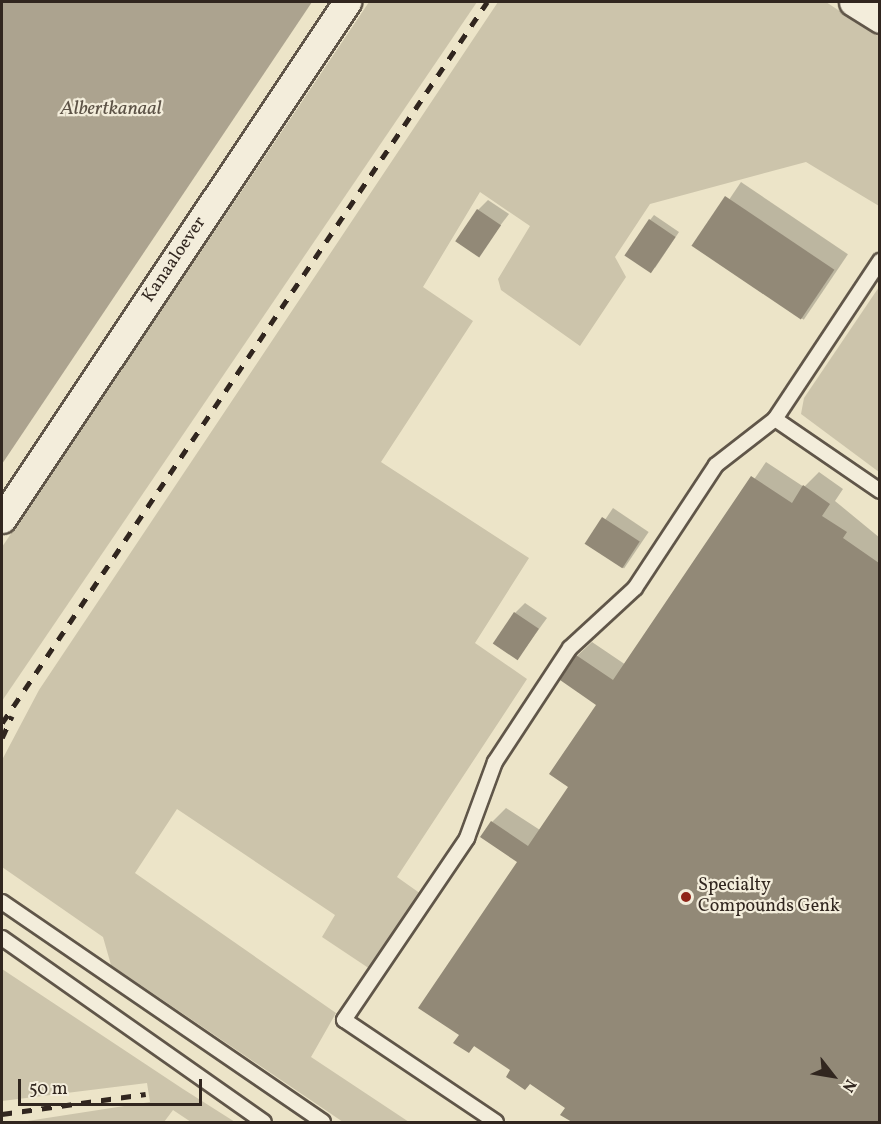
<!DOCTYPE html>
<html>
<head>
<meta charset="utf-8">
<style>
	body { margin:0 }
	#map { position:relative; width:881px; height:1124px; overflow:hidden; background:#ece4c8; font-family:Vollkorn,serif }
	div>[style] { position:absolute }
	.green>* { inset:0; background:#ccc4ab }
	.water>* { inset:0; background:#aca38f }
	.shadow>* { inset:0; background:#0003; transform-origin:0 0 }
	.building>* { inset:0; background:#928977; transform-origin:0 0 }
	.roads { filter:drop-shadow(2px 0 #605649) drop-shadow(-2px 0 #605649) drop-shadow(0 2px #605649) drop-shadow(0 -2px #605649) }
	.lane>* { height:14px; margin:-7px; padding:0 7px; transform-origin:7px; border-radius:7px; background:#f3eddb }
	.street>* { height:27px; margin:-13.5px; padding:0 13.5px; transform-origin:13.5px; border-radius:13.5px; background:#f3eddb }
	.rail>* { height:4.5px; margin-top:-2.25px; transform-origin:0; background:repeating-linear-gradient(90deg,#31261f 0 10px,transparent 0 20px) }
	.dots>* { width:16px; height:16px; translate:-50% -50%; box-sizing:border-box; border:3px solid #f3eddb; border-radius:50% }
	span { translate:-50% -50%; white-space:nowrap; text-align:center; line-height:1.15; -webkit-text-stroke:4.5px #f3eddb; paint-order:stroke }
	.street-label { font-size:18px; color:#31261f }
	.poi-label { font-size:18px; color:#31261f }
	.left { translate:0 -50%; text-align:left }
	.water-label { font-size:20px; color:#5c5246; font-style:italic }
	.frame { position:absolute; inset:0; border:3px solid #31261f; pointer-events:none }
	.north { position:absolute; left:803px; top:1046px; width:60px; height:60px; -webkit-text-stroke:4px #f3eddb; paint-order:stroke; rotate:121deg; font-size:16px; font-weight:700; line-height:24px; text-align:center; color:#31261f }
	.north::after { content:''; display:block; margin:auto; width:21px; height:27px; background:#31261f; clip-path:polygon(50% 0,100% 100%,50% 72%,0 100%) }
	.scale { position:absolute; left:18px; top:1079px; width:184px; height:27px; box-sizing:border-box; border:3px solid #31261f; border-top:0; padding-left:8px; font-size:18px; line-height:21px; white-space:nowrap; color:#31261f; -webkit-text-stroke:4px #f3eddb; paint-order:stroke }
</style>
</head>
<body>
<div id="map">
	<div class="green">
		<div style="clip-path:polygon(369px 2px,477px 2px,2px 701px,2px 547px)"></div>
		<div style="clip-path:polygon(498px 2px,826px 2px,879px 37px,879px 206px,806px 162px,650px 204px,615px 257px,626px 277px,580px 346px,501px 290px,498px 279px,530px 226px,480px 192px,423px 287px,473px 321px,381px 462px,529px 558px,475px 643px,527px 679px,397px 877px,421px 894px,370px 969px,322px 937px,335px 915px,177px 809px,135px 873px,336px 1013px,311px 1057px,409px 1122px,343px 1122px,111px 965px,103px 937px,2px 867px,2px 760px,39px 690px)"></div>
		<div style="clip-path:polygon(879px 287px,879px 472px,801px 414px,804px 398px)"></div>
		<div style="clip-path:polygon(2px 969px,183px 1089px,235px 1122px,191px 1122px,173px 1110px,164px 1122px,21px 1122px,150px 1102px,147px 1083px,2px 1101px)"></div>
	</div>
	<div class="water">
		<div style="clip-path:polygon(2px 2px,312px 2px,2px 464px)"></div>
	</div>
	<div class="shadow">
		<div style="left:741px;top:182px;width:129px;height:79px;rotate:34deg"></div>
		<div style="clip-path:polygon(488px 200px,509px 214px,478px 255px,478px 210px)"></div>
		<div style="clip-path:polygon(654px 215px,679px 232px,655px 268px,650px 220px)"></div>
		<div style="clip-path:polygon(766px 462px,804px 487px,819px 472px,843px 489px,835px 501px,880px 538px,880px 1122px,575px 1122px,562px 1114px,567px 1108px,475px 1045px,469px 1052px,461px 1035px,519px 861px,492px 822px,506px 808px,540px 830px,570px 786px,598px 704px,577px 656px,592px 642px,626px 665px)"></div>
		<div style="left:613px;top:508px;width:43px;height:44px;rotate:34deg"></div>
		<div style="clip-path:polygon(525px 603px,547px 618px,518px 658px,515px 613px)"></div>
	</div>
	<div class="building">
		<div style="left:725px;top:196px;width:132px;height:60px;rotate:34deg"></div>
		<div style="left:477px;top:209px;width:29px;height:39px;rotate:34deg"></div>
		<div style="left:649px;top:219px;width:32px;height:44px;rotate:34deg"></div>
		<div style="clip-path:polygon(751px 476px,792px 503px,803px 485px,830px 504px,822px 516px,847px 532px,843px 538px,879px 563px,879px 1122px,572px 1122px,560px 1115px,565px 1108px,530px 1084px,525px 1090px,506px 1077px,510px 1070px,474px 1046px,469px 1053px,453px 1043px,459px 1035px,418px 1008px,517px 862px,480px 837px,491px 821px,528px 846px,568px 787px,549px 774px,596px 705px,560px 680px,576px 655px,613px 680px)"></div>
		<div style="left:602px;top:517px;width:45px;height:32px;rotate:33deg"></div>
		<div style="left:514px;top:612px;width:30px;height:38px;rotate:34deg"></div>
	</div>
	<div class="roads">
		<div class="lane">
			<div style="left:775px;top:419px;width:190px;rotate:-56.4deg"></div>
			<div style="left:2px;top:902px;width:389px;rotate:34.4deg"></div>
			<div style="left:2px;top:938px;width:320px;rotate:35.1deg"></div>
			<div style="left:496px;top:1122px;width:183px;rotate:-146.1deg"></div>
			<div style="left:344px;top:1020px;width:220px;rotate:-55.9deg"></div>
			<div style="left:467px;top:838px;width:81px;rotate:-69.8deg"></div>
			<div style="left:495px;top:762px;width:136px;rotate:-56.7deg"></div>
			<div style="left:570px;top:648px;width:88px;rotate:-42.7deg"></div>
			<div style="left:635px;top:588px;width:147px;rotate:-56.6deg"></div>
			<div style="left:716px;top:465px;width:75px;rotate:-37.9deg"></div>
			<div style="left:775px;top:419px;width:127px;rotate:34.4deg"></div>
		</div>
		<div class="street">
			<div style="left:853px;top:2px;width:32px;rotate:32deg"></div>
			<div style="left:2px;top:519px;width:622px;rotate:-56.28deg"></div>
		</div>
	</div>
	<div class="rail">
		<div style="left:2px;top:723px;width:869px;rotate:-56.07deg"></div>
		<div style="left:2px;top:738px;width:24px;rotate:-66deg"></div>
		<div style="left:2px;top:1114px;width:145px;rotate:-7.9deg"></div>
	</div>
	<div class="dots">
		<div style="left:686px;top:897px;background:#8f2418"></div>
	</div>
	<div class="street-label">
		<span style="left:175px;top:260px;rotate:-56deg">Kanaaloever</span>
	</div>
	<div class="poi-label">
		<span class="left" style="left:698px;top:897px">Specialty<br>Compounds Genk</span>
	</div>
	<div class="water-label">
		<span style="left:111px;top:109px">Albertkanaal</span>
	</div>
	<div class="frame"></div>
	<div class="north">N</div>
	<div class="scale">50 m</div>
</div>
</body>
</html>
